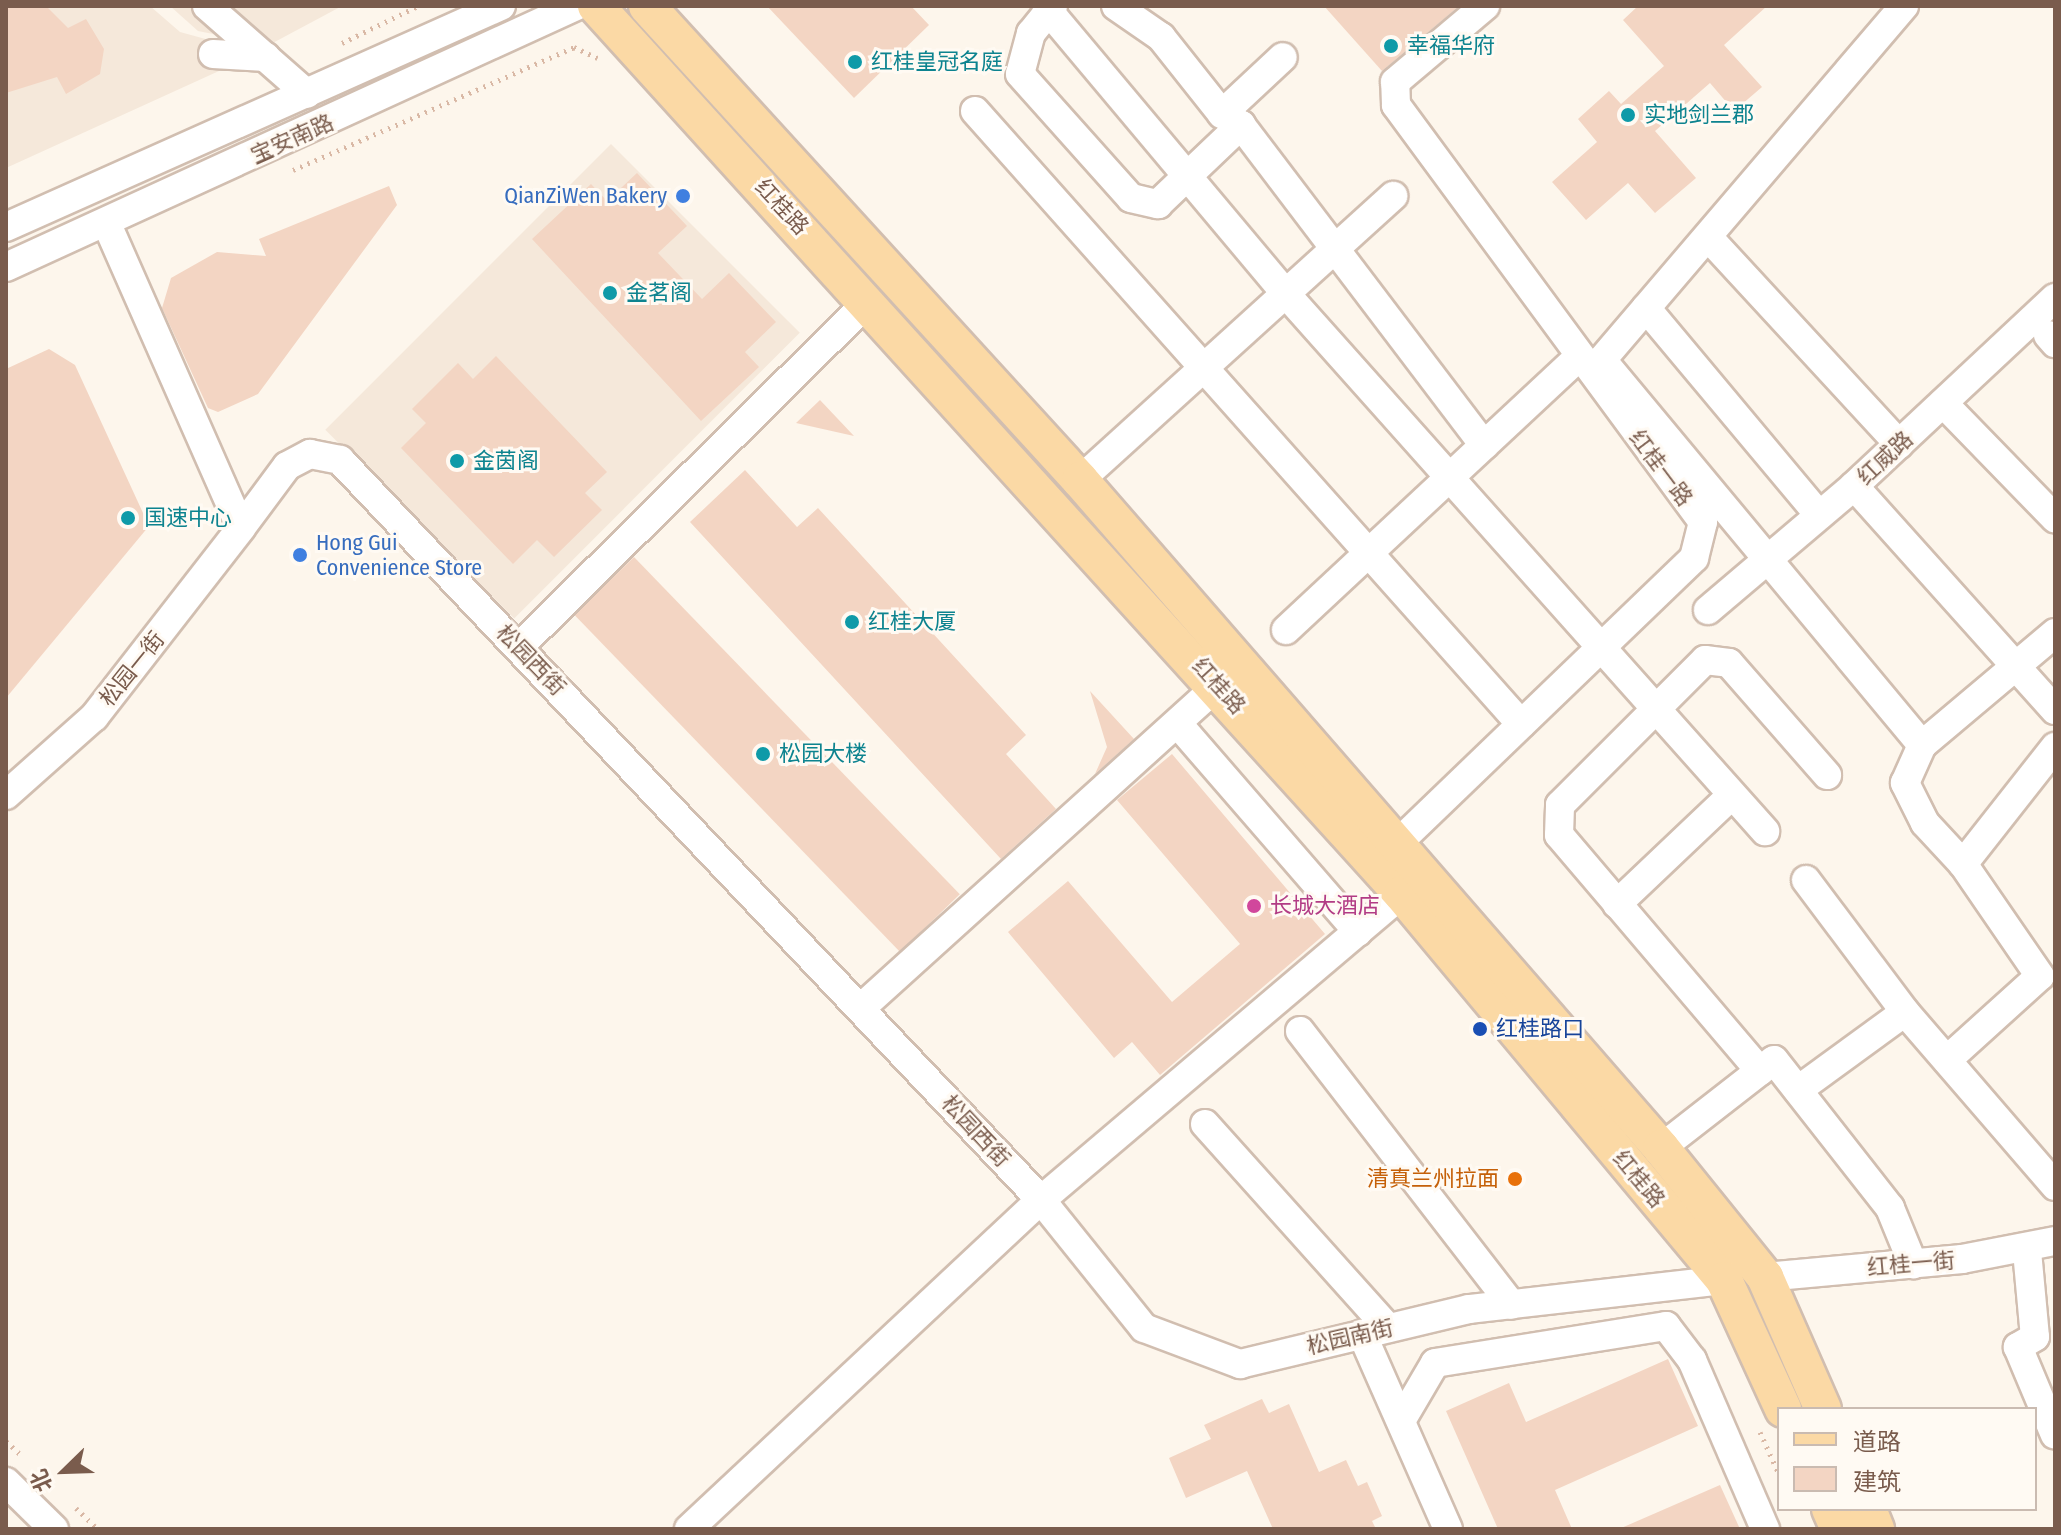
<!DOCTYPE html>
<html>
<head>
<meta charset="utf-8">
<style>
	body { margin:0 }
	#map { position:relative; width:2061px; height:1535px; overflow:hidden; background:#fdf6ec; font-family:"Fira Sans Condensed","Noto Sans SC",sans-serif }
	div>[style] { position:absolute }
	.residential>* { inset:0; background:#f5e8da; transform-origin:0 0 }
	.building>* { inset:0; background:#f3d5c3; transform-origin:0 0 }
	.path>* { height:5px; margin-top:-2.5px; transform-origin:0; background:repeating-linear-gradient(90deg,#d9b8a5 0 2px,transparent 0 8px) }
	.roads { filter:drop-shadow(2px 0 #d1beb0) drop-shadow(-2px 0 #d1beb0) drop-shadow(0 2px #d1beb0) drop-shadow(0 -2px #d1beb0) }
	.minor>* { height:28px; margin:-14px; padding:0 14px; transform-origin:14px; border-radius:14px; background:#fff }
	.major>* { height:36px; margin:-18px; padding:0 18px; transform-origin:18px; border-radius:18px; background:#fbd9a5 }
	.dots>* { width:22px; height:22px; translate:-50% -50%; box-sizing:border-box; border:4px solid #fffaf3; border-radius:50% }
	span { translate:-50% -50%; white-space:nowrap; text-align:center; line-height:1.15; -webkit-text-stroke:6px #fffaf3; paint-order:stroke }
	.culture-label { font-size:22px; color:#0d838f }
	.left { translate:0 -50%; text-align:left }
	.street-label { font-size:22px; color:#7a5c4d }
	.shop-label { font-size:22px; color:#366cbe }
	.right { translate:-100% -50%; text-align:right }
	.hotel-label { font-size:22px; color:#b23c85 }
	.transit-label { font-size:22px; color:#164399 }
	.food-label { font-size:22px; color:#c56008 }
	.frame { position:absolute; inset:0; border:8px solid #7a5c4d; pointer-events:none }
	.legend { position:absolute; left:1777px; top:1407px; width:260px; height:104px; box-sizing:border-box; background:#fffaf3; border:2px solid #cabbb1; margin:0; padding:10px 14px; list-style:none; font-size:24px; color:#7a5c4d }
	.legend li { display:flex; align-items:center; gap:16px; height:40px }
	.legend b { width:40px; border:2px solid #cabbb1 }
	.north { position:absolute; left:24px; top:1431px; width:80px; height:80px; -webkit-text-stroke:6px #fffaf3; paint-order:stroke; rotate:247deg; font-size:22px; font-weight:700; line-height:32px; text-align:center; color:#7a5c4d }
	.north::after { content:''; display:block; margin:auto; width:28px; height:36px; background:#7a5c4d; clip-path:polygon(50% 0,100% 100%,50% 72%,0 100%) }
</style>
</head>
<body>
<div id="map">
	<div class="residential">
		<div style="clip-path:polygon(6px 6px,150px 6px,180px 32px,231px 46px,219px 71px,6px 168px)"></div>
		<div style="clip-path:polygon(170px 6px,342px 6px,269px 45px,198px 31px)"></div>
		<div style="left:611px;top:144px;width:267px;height:404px;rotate:45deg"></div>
	</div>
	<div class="building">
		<div style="clip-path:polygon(6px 6px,46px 6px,68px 28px,86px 19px,104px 49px,100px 74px,66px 94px,57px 77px,6px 93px)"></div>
		<div style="clip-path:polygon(767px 6px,911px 6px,929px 25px,854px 98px)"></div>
		<div style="clip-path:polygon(1324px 6px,1459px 6px,1382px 71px)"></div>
		<div style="clip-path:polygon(1638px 6px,1767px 6px,1724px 45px,1762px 87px,1734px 111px,1710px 83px,1655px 131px,1696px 178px,1655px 213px,1628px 183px,1586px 220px,1552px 182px,1597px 142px,1578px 119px,1609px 91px,1621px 104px,1664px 66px,1623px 20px)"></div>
		<div style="clip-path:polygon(637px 173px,687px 226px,658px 253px,702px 299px,729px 273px,776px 322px,745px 352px,759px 367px,701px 421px,532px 239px,591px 184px,607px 201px)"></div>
		<div style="clip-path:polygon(389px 186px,397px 205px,258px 394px,218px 412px,208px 408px,162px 308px,171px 278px,217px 252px,266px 256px,259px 239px)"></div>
		<div style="clip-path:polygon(49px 349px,75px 365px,149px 526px,6px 698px,6px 369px)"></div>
		<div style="clip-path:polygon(496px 356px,607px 472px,585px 493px,602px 510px,554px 557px,537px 540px,513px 564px,401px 448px,426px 423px,412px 409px,458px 363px,473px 379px)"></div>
		<div style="clip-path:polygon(820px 400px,854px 436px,796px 423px)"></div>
		<div style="clip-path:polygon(745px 470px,797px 527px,818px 508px,1026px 735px,1006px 754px,1056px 809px,1001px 859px,690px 522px)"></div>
		<div style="left:634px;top:557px;width:469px;height:83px;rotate:46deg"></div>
		<div style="clip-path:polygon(1090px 691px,1134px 739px,1095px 774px,1107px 747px)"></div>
		<div style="clip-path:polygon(1172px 754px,1325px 934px,1160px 1075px,1132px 1042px,1114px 1058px,1008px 932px,1068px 881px,1172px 1002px,1240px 944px,1117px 800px)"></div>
		<div style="clip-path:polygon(1668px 1359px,1698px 1426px,1555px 1490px,1572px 1529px,1498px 1529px,1446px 1411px,1509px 1383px,1526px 1422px)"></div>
		<div style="clip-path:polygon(1262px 1399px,1269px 1413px,1289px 1404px,1319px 1472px,1346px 1460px,1358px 1486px,1367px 1482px,1382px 1516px,1372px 1521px,1376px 1529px,1273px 1529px,1247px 1471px,1186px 1498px,1169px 1458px,1211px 1439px,1204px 1425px)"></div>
		<div style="clip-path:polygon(1720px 1485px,1740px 1529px,1619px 1529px)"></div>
	</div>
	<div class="path">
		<div style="left:342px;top:43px;width:85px;rotate:-26deg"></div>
		<div style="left:293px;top:170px;width:307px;rotate:-23.6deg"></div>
		<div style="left:574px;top:47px;width:26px;rotate:25deg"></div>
		<div style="left:1760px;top:1432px;width:46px;rotate:65.7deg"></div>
		<div style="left:6px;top:1441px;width:23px;rotate:43deg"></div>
		<div style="left:76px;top:1508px;width:30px;rotate:44deg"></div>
	</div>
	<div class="roads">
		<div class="minor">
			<div style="left:207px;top:6px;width:133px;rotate:41.3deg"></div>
			<div style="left:1053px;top:6px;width:35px;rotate:129deg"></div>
			<div style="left:1031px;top:33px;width:42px;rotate:105deg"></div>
			<div style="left:1020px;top:74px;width:166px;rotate:48.2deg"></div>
			<div style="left:1131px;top:198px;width:28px;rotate:13deg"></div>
			<div style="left:1158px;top:204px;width:115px;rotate:-43.6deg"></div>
			<div style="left:1116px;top:6px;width:55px;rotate:34.6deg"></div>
			<div style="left:1161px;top:37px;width:98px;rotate:51.6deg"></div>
			<div style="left:1222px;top:114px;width:22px;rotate:30deg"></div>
			<div style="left:1241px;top:125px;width:402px;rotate:52.8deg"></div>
			<div style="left:1904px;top:6px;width:465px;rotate:130.5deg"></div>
			<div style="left:1602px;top:360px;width:501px;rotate:50.27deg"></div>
			<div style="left:1047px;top:9px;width:372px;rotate:50deg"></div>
			<div style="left:1286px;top:294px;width:720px;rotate:48.27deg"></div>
			<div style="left:213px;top:54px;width:53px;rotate:3.2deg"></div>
			<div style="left:975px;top:111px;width:821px;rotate:48.31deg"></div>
			<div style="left:1222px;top:114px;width:83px;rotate:-43.1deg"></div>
			<div style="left:106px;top:222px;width:334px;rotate:66.2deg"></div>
			<div style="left:241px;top:528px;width:77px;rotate:-53.4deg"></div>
			<div style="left:287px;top:466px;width:26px;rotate:-28deg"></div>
			<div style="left:310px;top:454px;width:31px;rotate:11deg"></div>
			<div style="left:340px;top:460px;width:1019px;rotate:46.55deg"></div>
			<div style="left:1041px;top:1200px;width:164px;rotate:51.2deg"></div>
			<div style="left:1144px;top:1328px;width:103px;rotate:20.6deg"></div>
			<div style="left:1240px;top:1364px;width:236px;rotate:-13.5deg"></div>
			<div style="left:1469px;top:1309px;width:257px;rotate:-6.5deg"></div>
			<div style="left:6px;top:227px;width:542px;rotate:-24.06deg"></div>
			<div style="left:1708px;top:237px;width:282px;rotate:47.3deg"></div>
			<div style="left:6px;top:267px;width:627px;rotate:-24.6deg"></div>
			<div style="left:1646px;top:308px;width:270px;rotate:50.1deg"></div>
			<div style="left:2048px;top:335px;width:11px;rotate:49deg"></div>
			<div style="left:1943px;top:403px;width:161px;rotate:45.8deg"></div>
			<div style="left:1080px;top:480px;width:423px;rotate:-42.2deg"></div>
			<div style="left:1854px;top:486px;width:301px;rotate:48.1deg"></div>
			<div style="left:1708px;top:610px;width:192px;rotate:-40.3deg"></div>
			<div style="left:1854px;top:486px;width:275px;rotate:-43.1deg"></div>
			<div style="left:1286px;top:630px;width:399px;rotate:-43deg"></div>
			<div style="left:519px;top:647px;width:492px;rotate:-44.7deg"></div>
			<div style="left:1178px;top:724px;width:275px;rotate:49.1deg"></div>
			<div style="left:6px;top:795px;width:118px;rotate:-41.6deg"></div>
			<div style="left:94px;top:717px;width:239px;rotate:-52.1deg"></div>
			<div style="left:1400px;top:841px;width:408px;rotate:-43.9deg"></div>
			<div style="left:1694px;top:558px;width:37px;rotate:-76deg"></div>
			<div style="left:1703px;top:522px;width:518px;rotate:-126.36deg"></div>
			<div style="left:1396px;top:105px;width:23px;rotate:-92deg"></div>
			<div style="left:1395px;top:82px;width:118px;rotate:-40.2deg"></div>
			<div style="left:1963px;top:864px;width:149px;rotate:-51.8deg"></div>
			<div style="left:1806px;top:880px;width:165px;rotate:53.1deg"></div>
			<div style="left:1905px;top:1012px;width:230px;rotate:49.2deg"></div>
			<div style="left:1617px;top:904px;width:158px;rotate:-43.5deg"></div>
			<div style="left:861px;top:1008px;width:482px;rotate:-42.1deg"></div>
			<div style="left:1300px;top:1031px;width:346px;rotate:52.3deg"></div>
			<div style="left:1947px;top:1060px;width:125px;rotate:-42.1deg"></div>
			<div style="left:2040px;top:976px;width:136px;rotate:-124.5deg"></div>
			<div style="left:1963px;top:864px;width:56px;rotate:-132.8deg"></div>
			<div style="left:1925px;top:823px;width:45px;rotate:-116.6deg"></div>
			<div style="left:1905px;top:783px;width:42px;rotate:-65.9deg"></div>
			<div style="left:1922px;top:745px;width:174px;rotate:-40.1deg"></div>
			<div style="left:1760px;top:1071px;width:310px;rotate:-130.4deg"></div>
			<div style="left:1559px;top:835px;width:30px;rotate:-88deg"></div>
			<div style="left:1560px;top:805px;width:205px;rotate:-45deg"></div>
			<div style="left:1705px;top:660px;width:24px;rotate:7deg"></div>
			<div style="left:1729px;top:663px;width:149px;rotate:48.8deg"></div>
			<div style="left:1798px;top:1090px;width:132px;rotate:-36.1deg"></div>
			<div style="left:1205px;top:1124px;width:274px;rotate:48.1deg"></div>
			<div style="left:1661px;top:1148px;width:143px;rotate:-37.9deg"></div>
			<div style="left:1774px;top:1060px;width:188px;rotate:51.9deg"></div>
			<div style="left:1890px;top:1208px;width:61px;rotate:67.7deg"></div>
			<div style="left:2027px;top:1251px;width:86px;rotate:84.7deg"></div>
			<div style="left:2035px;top:1337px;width:20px;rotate:150deg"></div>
			<div style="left:2018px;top:1347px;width:95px;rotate:67.2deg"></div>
			<div style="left:1765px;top:1277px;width:198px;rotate:-5.2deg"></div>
			<div style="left:1962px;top:1259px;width:95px;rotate:-11deg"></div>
			<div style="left:1362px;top:1334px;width:213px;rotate:66.2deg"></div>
			<div style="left:1401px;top:1421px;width:67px;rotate:-59.6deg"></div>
			<div style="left:1435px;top:1363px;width:234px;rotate:-9.1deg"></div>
			<div style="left:1666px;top:1326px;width:43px;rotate:52.6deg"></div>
			<div style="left:1692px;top:1360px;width:184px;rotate:66.6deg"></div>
			<div style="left:6px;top:1482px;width:67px;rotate:44.4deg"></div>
			<div style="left:689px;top:1529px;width:482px;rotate:-43.1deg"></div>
			<div style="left:1041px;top:1200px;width:473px;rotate:-40.3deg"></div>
		</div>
		<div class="major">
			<div style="left:596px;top:6px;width:1199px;rotate:47.77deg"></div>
			<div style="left:1402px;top:894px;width:503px;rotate:50.17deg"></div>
			<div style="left:1724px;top:1280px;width:142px;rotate:65.4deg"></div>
			<div style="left:647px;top:6px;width:642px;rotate:47.59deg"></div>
			<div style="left:1080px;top:480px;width:885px;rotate:48.98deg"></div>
			<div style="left:1661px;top:1148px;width:166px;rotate:51.1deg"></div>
			<div style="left:1765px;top:1277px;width:144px;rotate:66.3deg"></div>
			<div style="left:1830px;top:1509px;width:22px;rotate:66deg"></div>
			<div style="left:1868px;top:1509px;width:22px;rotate:68deg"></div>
		</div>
	</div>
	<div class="dots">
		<div style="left:1391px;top:46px;background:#0f9aa8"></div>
		<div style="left:855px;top:62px;background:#0f9aa8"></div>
		<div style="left:1628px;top:115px;background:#0f9aa8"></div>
		<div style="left:683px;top:196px;background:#3f7fe0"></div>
		<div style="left:610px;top:293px;background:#0f9aa8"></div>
		<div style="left:457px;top:461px;background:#0f9aa8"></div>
		<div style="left:128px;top:518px;background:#0f9aa8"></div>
		<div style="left:300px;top:555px;background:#3f7fe0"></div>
		<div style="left:852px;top:622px;background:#0f9aa8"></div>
		<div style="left:763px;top:754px;background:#0f9aa8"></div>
		<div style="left:1254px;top:906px;background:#d1479c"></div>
		<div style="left:1480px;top:1029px;background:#1a4fb4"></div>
		<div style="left:1515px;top:1179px;background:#e8710a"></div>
	</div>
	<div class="culture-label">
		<span class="left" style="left:1407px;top:46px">幸福华府</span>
		<span class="left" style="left:871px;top:62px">红桂皇冠名庭</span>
		<span class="left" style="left:1644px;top:115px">实地剑兰郡</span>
		<span class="left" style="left:626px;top:293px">金茗阁</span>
		<span class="left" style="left:473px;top:461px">金茵阁</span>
		<span class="left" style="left:144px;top:518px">国速中心</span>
		<span class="left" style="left:868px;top:622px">红桂大厦</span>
		<span class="left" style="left:779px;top:754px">松园大楼</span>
	</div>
	<div class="street-label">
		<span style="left:292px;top:139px;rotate:-24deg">宝安南路</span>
		<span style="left:782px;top:207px;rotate:47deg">红桂路</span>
		<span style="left:1885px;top:458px;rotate:-43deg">红威路</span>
		<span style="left:1661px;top:468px;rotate:53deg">红桂一路</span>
		<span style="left:531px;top:660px;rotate:46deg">松园西街</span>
		<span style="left:132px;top:669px;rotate:-51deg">松园一街</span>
		<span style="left:1219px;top:686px;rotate:48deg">红桂路</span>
		<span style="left:976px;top:1131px;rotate:47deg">松园西街</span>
		<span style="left:1639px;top:1179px;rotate:50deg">红桂路</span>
		<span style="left:1911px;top:1264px;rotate:-5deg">红桂一街</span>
		<span style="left:1350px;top:1337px;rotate:-13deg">松园南街</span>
	</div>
	<div class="shop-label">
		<span class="right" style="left:667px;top:196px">QianZiWen Bakery</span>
		<span class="left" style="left:316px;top:555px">Hong Gui<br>Convenience Store</span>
	</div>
	<div class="hotel-label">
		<span class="left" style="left:1270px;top:906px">长城大酒店</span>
	</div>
	<div class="transit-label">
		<span class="left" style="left:1496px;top:1029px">红桂路口</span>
	</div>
	<div class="food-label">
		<span class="right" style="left:1499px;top:1179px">清真兰州拉面</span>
	</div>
	<div class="frame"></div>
	<ul class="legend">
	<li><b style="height:10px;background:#fbd9a5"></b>道路</li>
	<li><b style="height:22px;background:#f3d5c3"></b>建筑</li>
	</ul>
	<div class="north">北</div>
</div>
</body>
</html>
